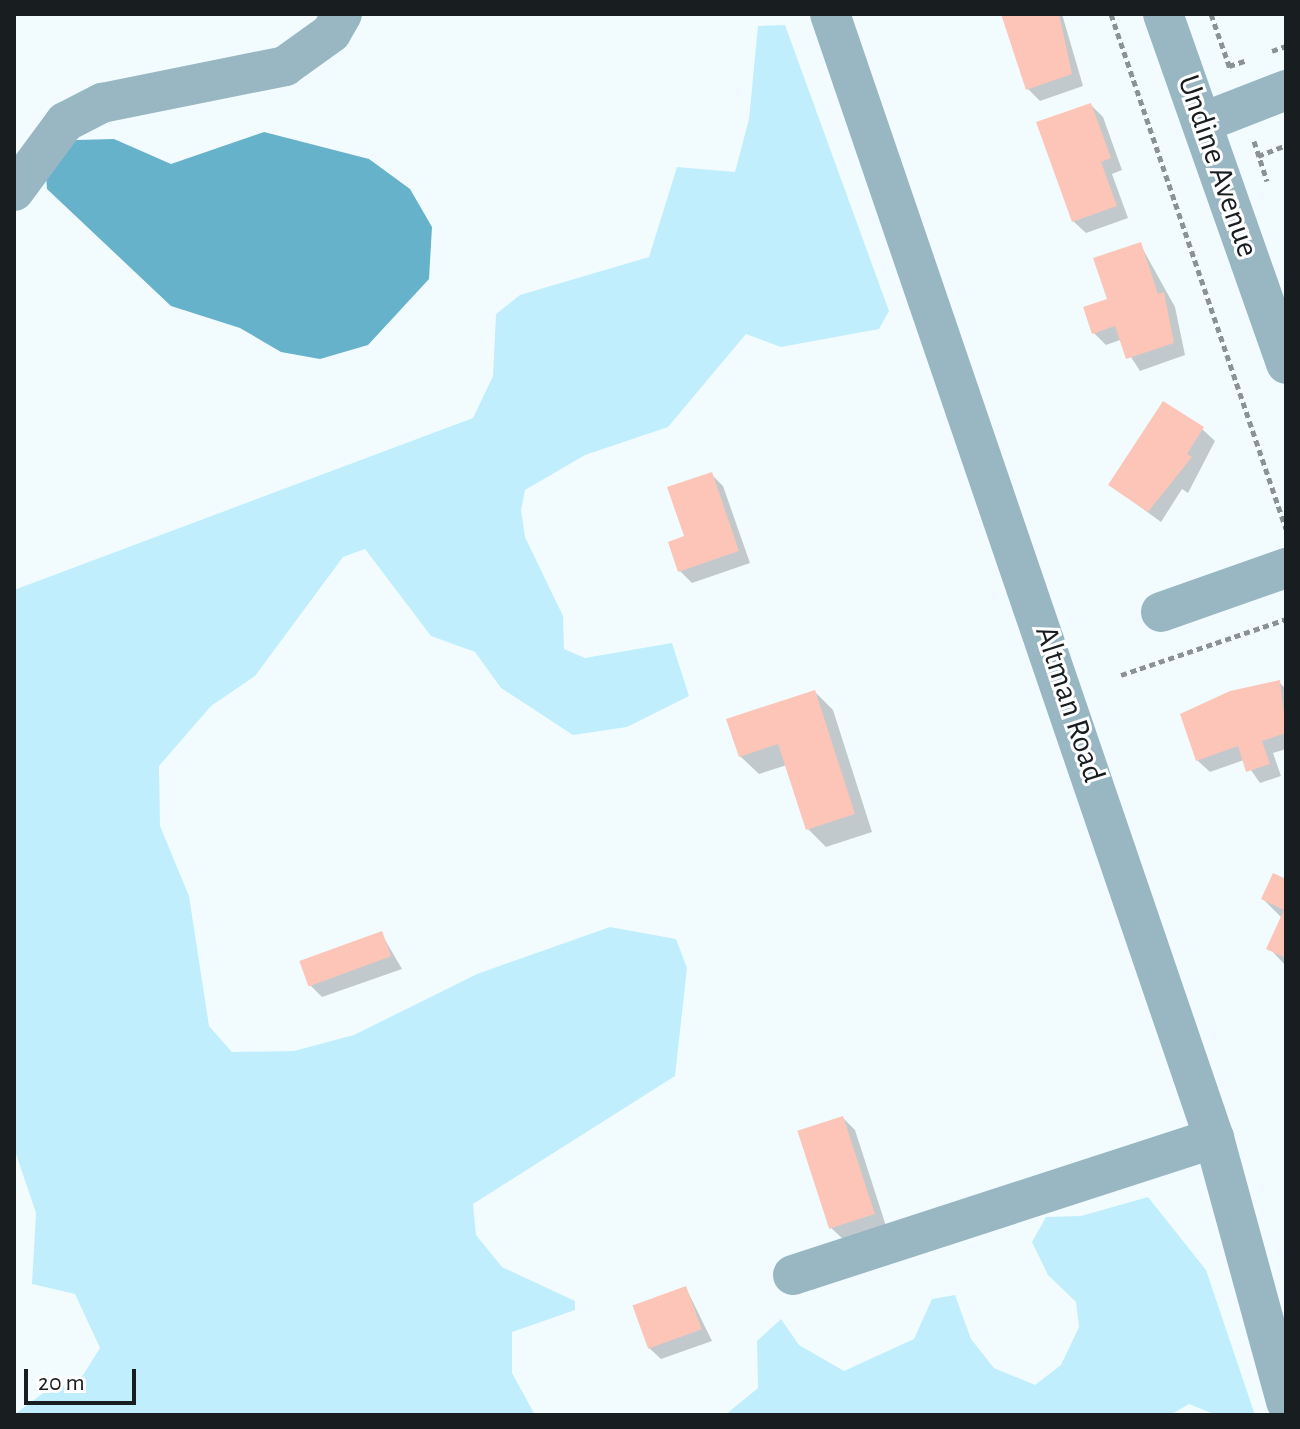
<!DOCTYPE html>
<html>
<head>
<meta charset="utf-8">
<style>
	body { margin:0 }
	#map { position:relative; width:1300px; height:1429px; overflow:hidden; background:#f2fcff; font-family:"Alegreya Sans",sans-serif }
	div>[style] { position:absolute }
	.green>* { inset:0; background:#c1eefd }
	.water>* { inset:0; background:#66b2ca }
	.shadow>* { inset:0; background:#0003 }
	.building>* { inset:0; background:#fcc5b7; transform-origin:0 0 }
	.path>* { height:5px; margin-top:-2.5px; transform-origin:0; background:repeating-linear-gradient(90deg,#8a9294 0 6px,transparent 0 10px) }
	.minor>* { height:40px; margin:-20px; padding:0 20px; transform-origin:20px; border-radius:20px; background:#98b7c2 }
	span { translate:-50% -50%; white-space:nowrap; text-align:center; line-height:1.15; -webkit-text-stroke:6px #fff; paint-order:stroke }
	.street-label { font-size:32px; color:#181d1f }
	.frame { position:absolute; inset:0; border:16px solid #181d1f; pointer-events:none }
	.scale { position:absolute; left:24px; top:1369px; width:112px; height:36px; box-sizing:border-box; border:4px solid #181d1f; border-top:0; padding-left:10px; font-size:24px; line-height:28px; white-space:nowrap; color:#181d1f; -webkit-text-stroke:6px #fff; paint-order:stroke }
</style>
</head>
<body>
<div id="map">
	<div class="green">
		<div style="clip-path:polygon(785px 25px,889px 311px,879px 329px,781px 347px,746px 334px,668px 427px,585px 455px,525px 490px,521px 510px,525px 537px,563px 616px,564px 649px,585px 658px,672px 643px,689px 696px,627px 727px,573px 735px,501px 688px,475px 652px,431px 636px,365px 549px,343px 557px,255px 676px,211px 706px,159px 766px,160px 826px,189px 896px,209px 1026px,232px 1052px,294px 1051px,354px 1035px,477px 974px,610px 927px,676px 939px,687px 968px,675px 1076px,473px 1204px,476px 1235px,502px 1267px,575px 1301px,575px 1310px,512px 1332px,512px 1373px,535px 1415px,14px 1415px,47px 1390px,80px 1380px,100px 1348px,75px 1294px,32px 1284px,36px 1213px,14px 1148px,14px 590px,473px 418px,493px 376px,496px 314px,520px 295px,649px 257px,677px 167px,735px 172px,749px 119px,758px 26px)"></div>
		<div style="clip-path:polygon(1148px 1197px,1206px 1270px,1255px 1415px,1216px 1415px,1189px 1404px,1170px 1415px,725px 1415px,758px 1388px,757px 1341px,781px 1319px,799px 1345px,844px 1371px,914px 1339px,932px 1299px,955px 1295px,971px 1339px,994px 1368px,1035px 1385px,1061px 1365px,1079px 1327px,1076px 1302px,1048px 1275px,1032px 1242px,1046px 1217px,1081px 1216px)"></div>
	</div>
	<div class="water">
		<div style="clip-path:polygon(264px 132px,369px 159px,410px 189px,432px 227px,429px 279px,368px 345px,320px 359px,281px 352px,240px 328px,171px 306px,47px 189px,46px 175px,61px 150px,77px 140px,114px 139px,171px 164px)"></div>
	</div>
	<div class="shadow">
		<div style="clip-path:polygon(1003px 14px,1062px 14px,1083px 86px,1040px 101px,1028px 89px)"></div>
		<div style="clip-path:polygon(1091px 105px,1103px 117px,1122px 170px,1112px 174px,1128px 218px,1086px 233px,1073px 221px)"></div>
		<div style="clip-path:polygon(1140px 244px,1175px 307px,1185px 355px,1140px 371px,1120px 340px,1106px 345px,1093px 332px)"></div>
		<div style="clip-path:polygon(1202px 429px,1215px 441px,1188px 493px,1182px 489px,1161px 522px,1110px 485px)"></div>
		<div style="clip-path:polygon(711px 474px,723px 486px,750px 563px,692px 583px,680px 571px)"></div>
		<div style="clip-path:polygon(1279px 682px,1286px 689px,1286px 749px,1273px 753px,1281px 776px,1260px 783px,1244px 760px,1210px 772px,1197px 760px)"></div>
		<div style="clip-path:polygon(815px 692px,833px 710px,872px 832px,826px 847px,808px 829px,787px 765px,759px 774px,740px 756px)"></div>
		<div style="clip-path:polygon(1286px 881px,1286px 966px,1269px 948px,1281px 917px,1263px 899px)"></div>
		<div style="clip-path:polygon(381px 933px,402px 969px,322px 997px,310px 985px)"></div>
		<div style="clip-path:polygon(843px 1118px,855px 1130px,886px 1226px,843px 1239px,830px 1227px)"></div>
		<div style="clip-path:polygon(686px 1288px,712px 1341px,661px 1359px,648px 1347px)"></div>
	</div>
	<div class="building">
		<div style="clip-path:polygon(1001px 14px,1059px 14px,1072px 74px,1026px 90px)"></div>
		<div style="clip-path:polygon(1091px 103px,1111px 158px,1101px 162px,1117px 206px,1072px 222px,1036px 122px)"></div>
		<div style="clip-path:polygon(1141px 242px,1158px 294px,1164px 292px,1174px 343px,1126px 359px,1115px 326px,1092px 334px,1083px 307px,1107px 299px,1093px 258px)"></div>
		<div style="clip-path:polygon(1163px 401px,1204px 427px,1187px 454px,1192px 457px,1148px 512px,1108px 485px)"></div>
		<div style="clip-path:polygon(712px 472px,739px 551px,678px 572px,668px 542px,684px 536px,667px 487px)"></div>
		<div style="clip-path:polygon(1280px 680px,1286px 733px,1262px 741px,1270px 764px,1246px 772px,1238px 746px,1196px 761px,1180px 714px,1230px 691px)"></div>
		<div style="clip-path:polygon(815px 690px,855px 814px,806px 830px,778px 744px,739px 757px,726px 719px)"></div>
		<div style="clip-path:polygon(1273px 873px,1286px 879px,1286px 958px,1266px 949px,1284px 910px,1261px 899px)"></div>
		<div style="left:382px;top:931px;width:27px;height:88px;rotate:70deg"></div>
		<div style="left:843px;top:1116px;width:103px;height:48px;rotate:72deg"></div>
		<div style="left:686px;top:1286px;width:46px;height:57px;rotate:70deg"></div>
	</div>
	<div class="path">
		<div style="left:1111px;top:14px;width:544px;rotate:71.23deg"></div>
		<div style="left:1211px;top:14px;width:60px;rotate:70.7deg"></div>
		<div style="left:1272px;top:51px;width:15px;rotate:-20deg"></div>
		<div style="left:1229px;top:66px;width:19px;rotate:-18deg"></div>
		<div style="left:1254px;top:141px;width:42px;rotate:72deg"></div>
		<div style="left:1258px;top:156px;width:30px;rotate:-21deg"></div>
		<div style="left:1121px;top:675px;width:174px;rotate:-18.7deg"></div>
	</div>
	<div class="minor">
		<div style="left:830px;top:14px;width:1188px;rotate:71.14deg"></div>
		<div style="left:1214px;top:1138px;width:274px;rotate:74.7deg"></div>
		<div style="left:1163px;top:14px;width:371px;rotate:70.6deg"></div>
		<div style="left:1204px;top:122px;width:88px;rotate:-21.3deg"></div>
		<div style="left:14px;top:191px;width:86px;rotate:-53.5deg"></div>
		<div style="left:65px;top:122px;width:42px;rotate:-27.2deg"></div>
		<div style="left:102px;top:103px;width:187px;rotate:-11.4deg"></div>
		<div style="left:285px;top:66px;width:57px;rotate:-35.7deg"></div>
		<div style="left:331px;top:33px;width:22px;rotate:-60deg"></div>
		<div style="left:1161px;top:612px;width:133px;rotate:-19.4deg"></div>
		<div style="left:793px;top:1275px;width:443px;rotate:-18deg"></div>
	</div>
	<div class="street-label">
		<span style="left:1218px;top:166px;rotate:71deg">Undine Avenue</span>
		<span style="left:1070px;top:704px;rotate:72deg">Altman Road</span>
	</div>
	<div class="frame"></div>
	<div class="scale">20 m</div>
</div>
</body>
</html>
